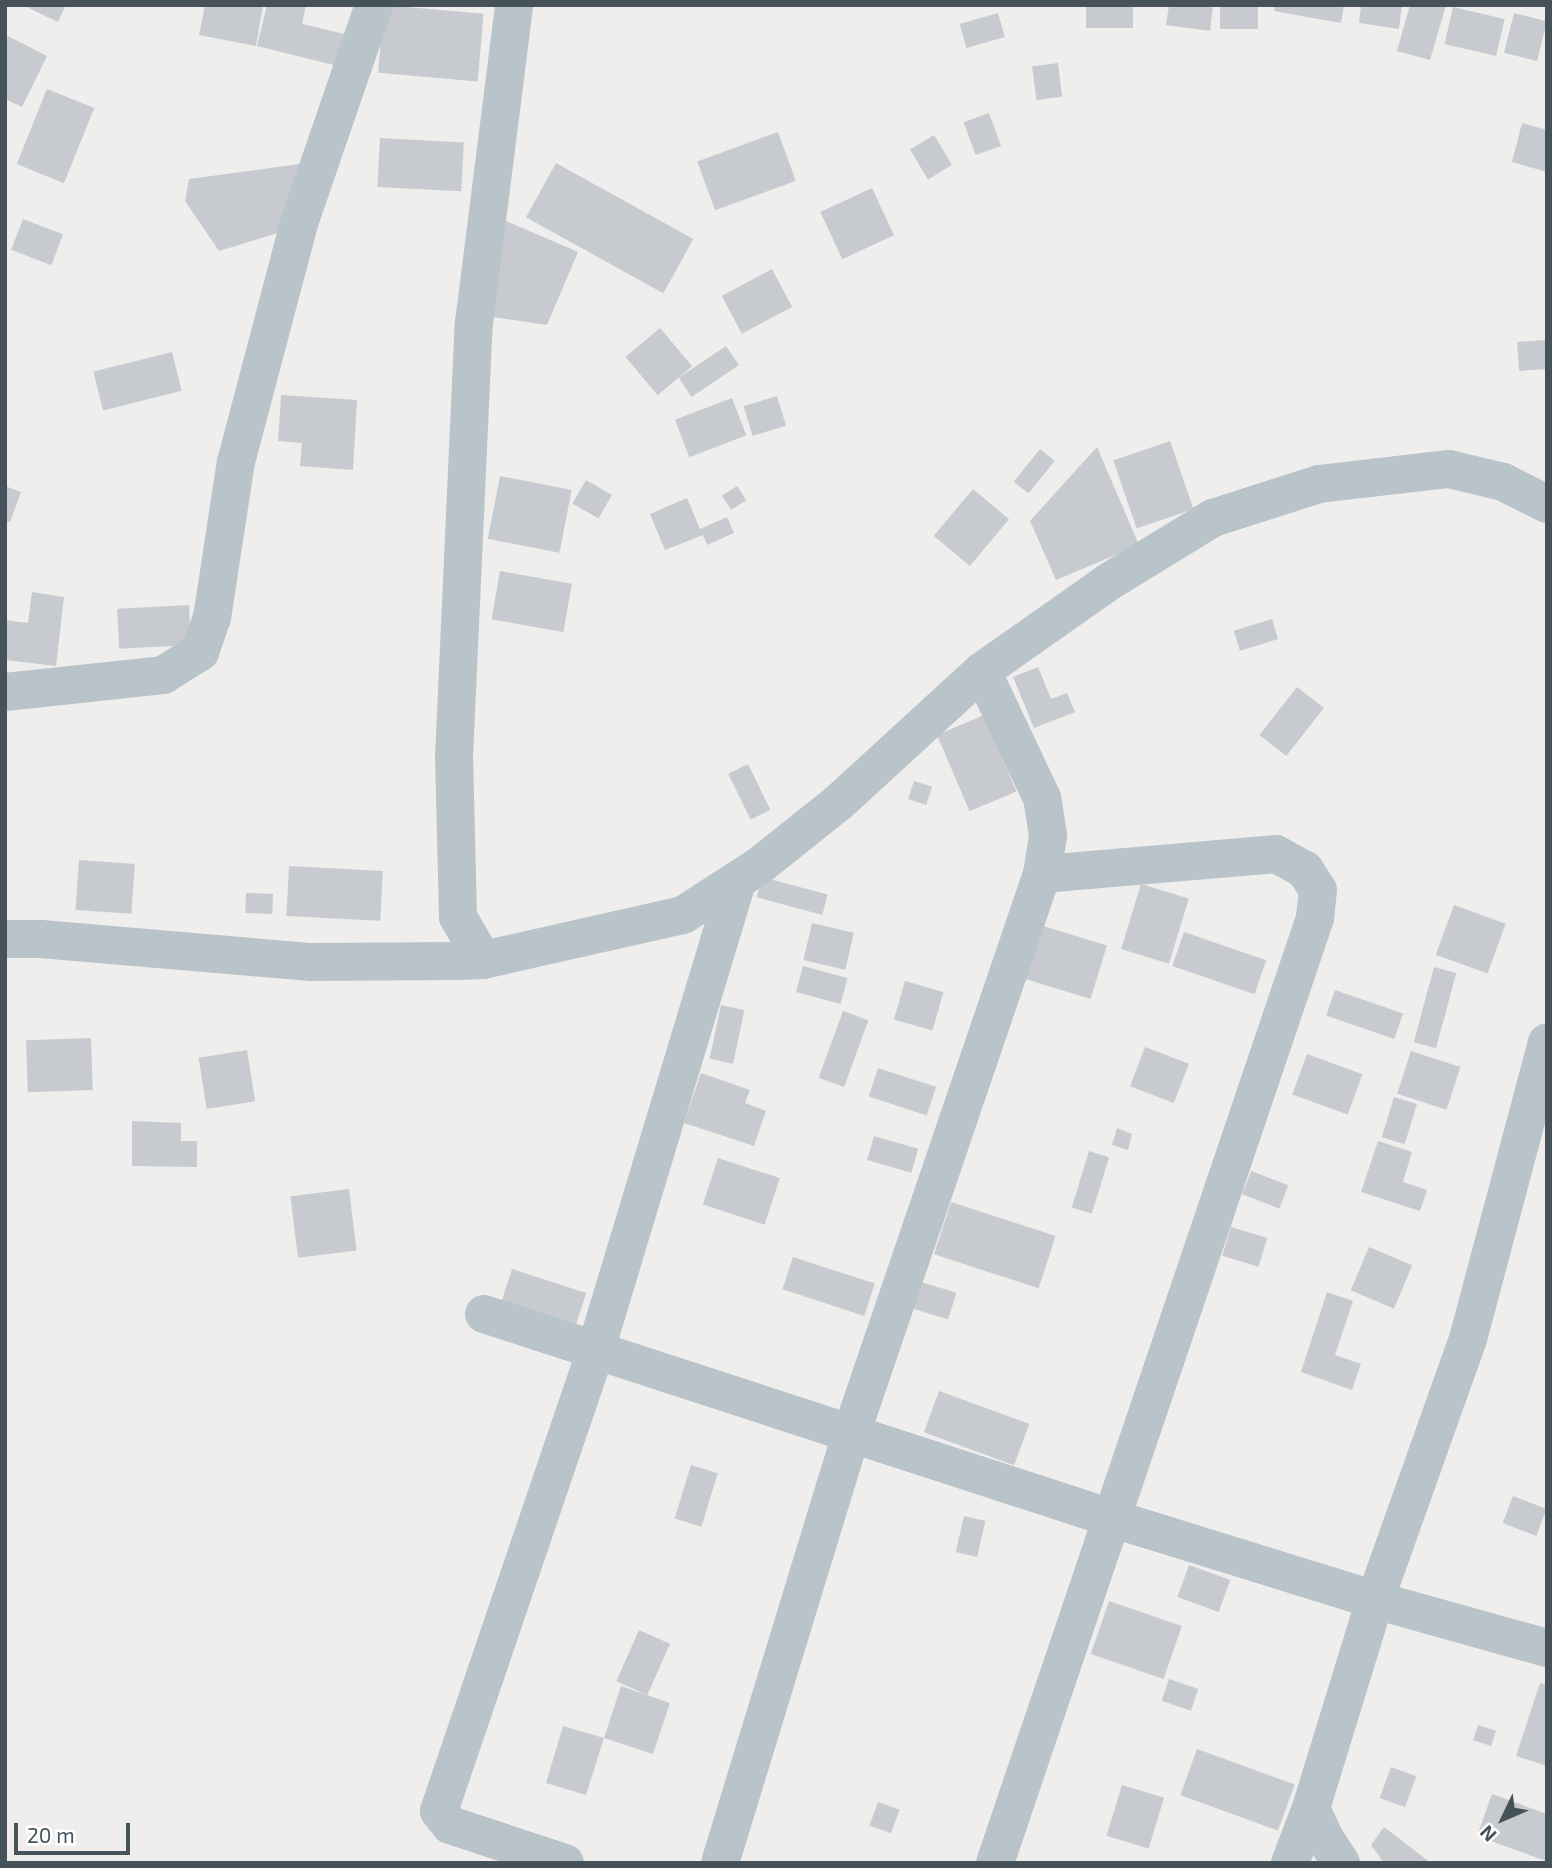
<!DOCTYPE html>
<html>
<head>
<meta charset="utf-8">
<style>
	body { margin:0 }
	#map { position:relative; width:1552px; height:1868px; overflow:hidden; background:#f0eded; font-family:"Exo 2",sans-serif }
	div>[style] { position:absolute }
	.building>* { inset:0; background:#c7cbd0; transform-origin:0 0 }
	.street>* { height:38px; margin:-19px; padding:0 19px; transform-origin:19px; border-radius:19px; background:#b9c3ca }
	span { translate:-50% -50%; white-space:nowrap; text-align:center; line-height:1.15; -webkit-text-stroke:5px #fff; paint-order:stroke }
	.frame { position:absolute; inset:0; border:7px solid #46525a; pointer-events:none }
	.north { position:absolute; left:1468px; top:1784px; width:70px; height:70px; -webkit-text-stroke:5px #fff; paint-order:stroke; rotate:226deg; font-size:19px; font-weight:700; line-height:28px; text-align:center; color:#46525a }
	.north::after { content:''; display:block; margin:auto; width:24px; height:32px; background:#46525a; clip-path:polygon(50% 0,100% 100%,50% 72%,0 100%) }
	.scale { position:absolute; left:14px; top:1823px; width:116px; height:32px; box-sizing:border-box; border:4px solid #46525a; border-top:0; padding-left:9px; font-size:21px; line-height:24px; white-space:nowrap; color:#46525a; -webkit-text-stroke:5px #fff; paint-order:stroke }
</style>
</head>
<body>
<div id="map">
	<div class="building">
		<div style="clip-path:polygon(22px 5px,66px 5px,58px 22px)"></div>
		<div style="clip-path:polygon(205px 5px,263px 5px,256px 46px,199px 35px)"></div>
		<div style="clip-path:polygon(267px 5px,306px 5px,302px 24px,353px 36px,346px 68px,257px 46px)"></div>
		<div style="left:384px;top:5px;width:100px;height:68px;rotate:5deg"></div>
		<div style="left:1086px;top:5px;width:47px;height:23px"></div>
		<div style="clip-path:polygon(1169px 5px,1213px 5px,1210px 31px,1166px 25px)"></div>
		<div style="left:1220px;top:5px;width:38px;height:24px"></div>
		<div style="clip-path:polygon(1275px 5px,1344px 5px,1341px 23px,1274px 11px)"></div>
		<div style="clip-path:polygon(1361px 5px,1402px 5px,1399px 29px,1359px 23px)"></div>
		<div style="clip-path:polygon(1410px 5px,1446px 5px,1430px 60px,1397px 51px)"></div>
		<div style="left:1453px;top:7px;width:53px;height:38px;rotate:13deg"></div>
		<div style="left:998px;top:13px;width:25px;height:40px;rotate:74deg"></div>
		<div style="left:1514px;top:13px;width:34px;height:41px;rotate:14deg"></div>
		<div style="clip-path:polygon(8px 36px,47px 56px,22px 107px,5px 99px,5px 42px)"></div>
		<div style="left:1058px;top:63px;width:34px;height:26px;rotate:83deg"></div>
		<div style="left:47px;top:89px;width:51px;height:81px;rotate:22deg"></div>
		<div style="left:989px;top:113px;width:35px;height:27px;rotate:70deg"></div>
		<div style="clip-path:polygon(1522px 123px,1547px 130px,1547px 172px,1512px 162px)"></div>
		<div style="left:778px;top:132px;width:52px;height:86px;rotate:70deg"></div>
		<div style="left:934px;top:135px;width:35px;height:28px;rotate:59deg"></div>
		<div style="left:380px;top:138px;width:84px;height:49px;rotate:3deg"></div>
		<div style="clip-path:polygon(314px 162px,291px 229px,219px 251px,185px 201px,189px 179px)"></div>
		<div style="left:556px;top:163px;width:157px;height:62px;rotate:29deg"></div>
		<div style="left:872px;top:188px;width:52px;height:57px;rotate:65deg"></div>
		<div style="left:23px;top:219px;width:43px;height:33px;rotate:21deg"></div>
		<div style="clip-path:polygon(506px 221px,578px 252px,547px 325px,492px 317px)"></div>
		<div style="left:772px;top:269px;width:43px;height:57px;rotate:62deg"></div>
		<div style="left:660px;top:328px;width:50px;height:45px;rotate:50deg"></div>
		<div style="left:1545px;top:340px;width:29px;height:28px;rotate:86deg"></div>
		<div style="left:726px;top:346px;width:23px;height:57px;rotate:56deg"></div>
		<div style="left:172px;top:352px;width:40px;height:81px;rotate:76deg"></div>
		<div style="clip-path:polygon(281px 395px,357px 400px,353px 470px,300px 466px,302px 443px,278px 441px)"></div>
		<div style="left:777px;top:396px;width:31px;height:35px;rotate:73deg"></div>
		<div style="left:732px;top:398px;width:40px;height:61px;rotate:69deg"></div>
		<div style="left:1170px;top:441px;width:72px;height:60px;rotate:71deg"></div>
		<div style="clip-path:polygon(1097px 447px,1139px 545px,1056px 580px,1030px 521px)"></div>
		<div style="left:1040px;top:449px;width:19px;height:42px;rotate:39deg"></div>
		<div style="left:500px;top:476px;width:73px;height:64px;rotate:11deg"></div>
		<div style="left:586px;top:480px;width:30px;height:27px;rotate:30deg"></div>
		<div style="clip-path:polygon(5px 486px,21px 492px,10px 522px,5px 521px)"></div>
		<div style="left:737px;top:486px;width:17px;height:18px;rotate:57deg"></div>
		<div style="left:973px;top:489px;width:47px;height:61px;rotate:40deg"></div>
		<div style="clip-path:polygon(687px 498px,700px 529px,727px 517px,734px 533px,707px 545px,703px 535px,665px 550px,650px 514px)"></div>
		<div style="left:500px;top:571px;width:73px;height:49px;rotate:10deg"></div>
		<div style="clip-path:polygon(32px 592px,64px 597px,56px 666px,5px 660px,5px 620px,28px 623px)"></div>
		<div style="left:189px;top:605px;width:40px;height:72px;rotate:87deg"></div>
		<div style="left:1272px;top:619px;width:21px;height:40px;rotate:73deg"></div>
		<div style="clip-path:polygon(1038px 667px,1051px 699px,1067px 693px,1075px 712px,1034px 728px,1013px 677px)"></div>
		<div style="left:1297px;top:687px;width:34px;height:61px;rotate:38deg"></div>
		<div style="left:984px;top:715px;width:83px;height:51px;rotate:67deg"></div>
		<div style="left:748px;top:764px;width:51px;height:22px;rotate:64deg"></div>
		<div style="left:914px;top:781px;width:19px;height:19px;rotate:18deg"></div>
		<div style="left:79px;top:860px;width:56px;height:50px;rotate:4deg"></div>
		<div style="left:289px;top:866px;width:94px;height:50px;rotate:3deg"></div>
		<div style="left:762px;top:877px;width:68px;height:21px;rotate:15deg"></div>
		<div style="left:1141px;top:884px;width:50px;height:68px;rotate:17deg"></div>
		<div style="left:246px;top:893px;width:27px;height:20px;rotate:2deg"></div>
		<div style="left:1454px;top:905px;width:55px;height:53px;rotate:20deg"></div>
		<div style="left:812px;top:923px;width:43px;height:38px;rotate:13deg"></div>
		<div style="left:1040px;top:925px;width:70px;height:56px;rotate:17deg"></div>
		<div style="left:1184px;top:932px;width:87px;height:36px;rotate:19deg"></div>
		<div style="left:803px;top:966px;width:46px;height:27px;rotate:15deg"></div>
		<div style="left:1434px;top:967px;width:23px;height:78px;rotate:15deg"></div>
		<div style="left:905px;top:981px;width:40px;height:40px;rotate:16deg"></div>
		<div style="left:1335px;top:990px;width:72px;height:27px;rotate:19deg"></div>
		<div style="left:721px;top:1005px;width:24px;height:55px;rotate:12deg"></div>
		<div style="left:843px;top:1011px;width:27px;height:71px;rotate:20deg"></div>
		<div style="left:91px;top:1038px;width:52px;height:65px;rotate:88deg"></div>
		<div style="left:1145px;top:1047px;width:47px;height:42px;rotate:21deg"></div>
		<div style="left:247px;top:1050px;width:52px;height:49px;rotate:81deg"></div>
		<div style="left:1411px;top:1051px;width:52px;height:45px;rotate:18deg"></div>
		<div style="left:1307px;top:1054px;width:59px;height:43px;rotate:20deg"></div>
		<div style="left:878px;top:1068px;width:61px;height:30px;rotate:18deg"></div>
		<div style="clip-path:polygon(701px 1073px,750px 1090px,745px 1103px,766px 1111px,754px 1146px,684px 1123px)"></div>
		<div style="left:1394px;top:1097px;width:24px;height:42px;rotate:17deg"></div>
		<div style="clip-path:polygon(132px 1121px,181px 1123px,181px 1141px,197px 1141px,197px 1167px,132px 1166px)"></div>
		<div style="clip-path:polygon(1117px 1128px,1132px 1134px,1128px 1150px,1112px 1145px)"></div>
		<div style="left:874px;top:1136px;width:46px;height:25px;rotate:16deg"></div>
		<div style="clip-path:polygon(1378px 1141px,1412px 1152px,1403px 1182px,1427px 1190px,1420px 1211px,1361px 1192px)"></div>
		<div style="left:1089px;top:1151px;width:21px;height:59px;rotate:17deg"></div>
		<div style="left:718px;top:1158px;width:65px;height:49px;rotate:18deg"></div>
		<div style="left:1251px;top:1171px;width:40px;height:25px;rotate:21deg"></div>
		<div style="left:349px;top:1189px;width:62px;height:59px;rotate:83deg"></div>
		<div style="left:951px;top:1202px;width:110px;height:55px;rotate:18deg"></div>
		<div style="left:1231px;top:1227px;width:38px;height:30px;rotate:17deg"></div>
		<div style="left:1369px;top:1247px;width:47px;height:47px;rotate:23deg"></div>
		<div style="left:793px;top:1257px;width:86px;height:34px;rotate:18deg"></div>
		<div style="left:512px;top:1269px;width:78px;height:33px;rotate:18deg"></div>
		<div style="left:921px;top:1282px;width:37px;height:28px;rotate:17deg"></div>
		<div style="clip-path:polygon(1327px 1292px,1353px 1301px,1335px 1355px,1361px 1364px,1352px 1390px,1301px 1372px)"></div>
		<div style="left:939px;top:1391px;width:96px;height:44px;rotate:20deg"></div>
		<div style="left:691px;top:1465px;width:28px;height:56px;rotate:17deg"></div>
		<div style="left:1513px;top:1496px;width:36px;height:29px;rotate:21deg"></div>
		<div style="left:964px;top:1516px;width:22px;height:37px;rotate:13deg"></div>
		<div style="left:1189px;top:1565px;width:44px;height:34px;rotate:20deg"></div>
		<div style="left:1109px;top:1601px;width:77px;height:56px;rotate:19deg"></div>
		<div style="left:639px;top:1630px;width:34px;height:56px;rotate:24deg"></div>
		<div style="left:1169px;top:1679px;width:31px;height:23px;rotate:19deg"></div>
		<div style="clip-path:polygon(1540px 1683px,1547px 1685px,1547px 1766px,1516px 1756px)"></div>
		<div style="clip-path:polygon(621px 1686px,670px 1703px,653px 1754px,604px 1738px,586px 1795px,546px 1783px,563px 1726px,604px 1738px)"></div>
		<div style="left:1478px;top:1725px;width:19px;height:16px;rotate:18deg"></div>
		<div style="left:1197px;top:1749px;width:104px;height:49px;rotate:20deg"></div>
		<div style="left:1391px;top:1767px;width:27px;height:33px;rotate:20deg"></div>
		<div style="left:1122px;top:1785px;width:44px;height:53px;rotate:17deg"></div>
		<div style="clip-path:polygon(1492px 1794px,1547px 1814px,1546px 1861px,1477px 1836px)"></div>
		<div style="left:878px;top:1802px;width:23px;height:25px;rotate:20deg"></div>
		<div style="clip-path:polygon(1384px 1827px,1431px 1863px,1384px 1863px,1371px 1845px)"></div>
	</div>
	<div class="street">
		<div style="left:5px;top:692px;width:159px;rotate:-6.1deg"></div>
		<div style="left:163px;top:675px;width:44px;rotate:-31.9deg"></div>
		<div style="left:200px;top:652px;width:36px;rotate:-71deg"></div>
		<div style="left:212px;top:618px;width:158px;rotate:-81.3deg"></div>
		<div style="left:236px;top:462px;width:247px;rotate:-75.2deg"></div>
		<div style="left:299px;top:223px;width:231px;rotate:-71deg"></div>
		<div style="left:5px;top:939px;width:36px"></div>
		<div style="left:41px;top:939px;width:271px;rotate:4.9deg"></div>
		<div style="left:311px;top:962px;width:146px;rotate:-0.4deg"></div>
		<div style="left:457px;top:961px;width:26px;rotate:-2deg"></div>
		<div style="left:483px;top:960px;width:205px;rotate:-12.7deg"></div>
		<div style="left:683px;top:915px;width:90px;rotate:-32.8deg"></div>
		<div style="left:759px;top:866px;width:101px;rotate:-38.6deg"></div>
		<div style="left:838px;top:803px;width:195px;rotate:-42.5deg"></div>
		<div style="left:982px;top:671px;width:156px;rotate:-35.1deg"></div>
		<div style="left:1110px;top:581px;width:121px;rotate:-31.5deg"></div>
		<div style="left:1213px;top:518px;width:111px;rotate:-17.8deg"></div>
		<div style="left:1319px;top:484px;width:131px;rotate:-6.6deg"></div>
		<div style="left:1449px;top:469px;width:56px;rotate:13.5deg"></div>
		<div style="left:1503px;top:482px;width:49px;rotate:26.6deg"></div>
		<div style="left:483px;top:960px;width:50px;rotate:-120.2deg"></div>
		<div style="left:458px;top:917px;width:160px;rotate:-91.4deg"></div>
		<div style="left:454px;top:757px;width:434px;rotate:-87.4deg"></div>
		<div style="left:474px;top:323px;width:321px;rotate:-82.8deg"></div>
		<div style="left:484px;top:1314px;width:663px;rotate:18.02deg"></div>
		<div style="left:1114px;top:1519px;width:273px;rotate:17.2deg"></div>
		<div style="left:1375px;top:1600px;width:179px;rotate:15.6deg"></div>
		<div style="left:565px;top:1863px;width:121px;rotate:-161.7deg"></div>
		<div style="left:450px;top:1825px;width:18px;rotate:-128deg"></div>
		<div style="left:439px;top:1811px;width:488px;rotate:-71.2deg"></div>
		<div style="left:596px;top:1349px;width:489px;rotate:-73.2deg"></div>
		<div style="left:720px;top:1863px;width:449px;rotate:-73deg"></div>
		<div style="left:851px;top:1434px;width:592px;rotate:-71.17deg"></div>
		<div style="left:1042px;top:874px;width:39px;rotate:-81deg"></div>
		<div style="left:1048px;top:835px;width:37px;rotate:-99deg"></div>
		<div style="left:1042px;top:798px;width:140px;rotate:-115.3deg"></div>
		<div style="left:995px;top:1863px;width:998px;rotate:-71.29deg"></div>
		<div style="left:1315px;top:918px;width:28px;rotate:-84deg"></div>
		<div style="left:1318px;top:890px;width:24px;rotate:-123deg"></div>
		<div style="left:1305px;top:870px;width:33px;rotate:-151deg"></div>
		<div style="left:1276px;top:854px;width:235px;rotate:175.1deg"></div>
		<div style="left:1290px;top:1863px;width:59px;rotate:-69.1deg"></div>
		<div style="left:1341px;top:1863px;width:31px;rotate:-123deg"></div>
		<div style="left:1324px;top:1837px;width:32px;rotate:-114deg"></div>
		<div style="left:1311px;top:1808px;width:218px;rotate:-72.9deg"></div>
		<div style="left:1375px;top:1600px;width:277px;rotate:-70.4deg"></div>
		<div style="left:1468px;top:1339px;width:307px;rotate:-75.1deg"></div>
	</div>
	<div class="frame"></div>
	<div class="north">N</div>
	<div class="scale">20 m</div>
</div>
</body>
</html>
